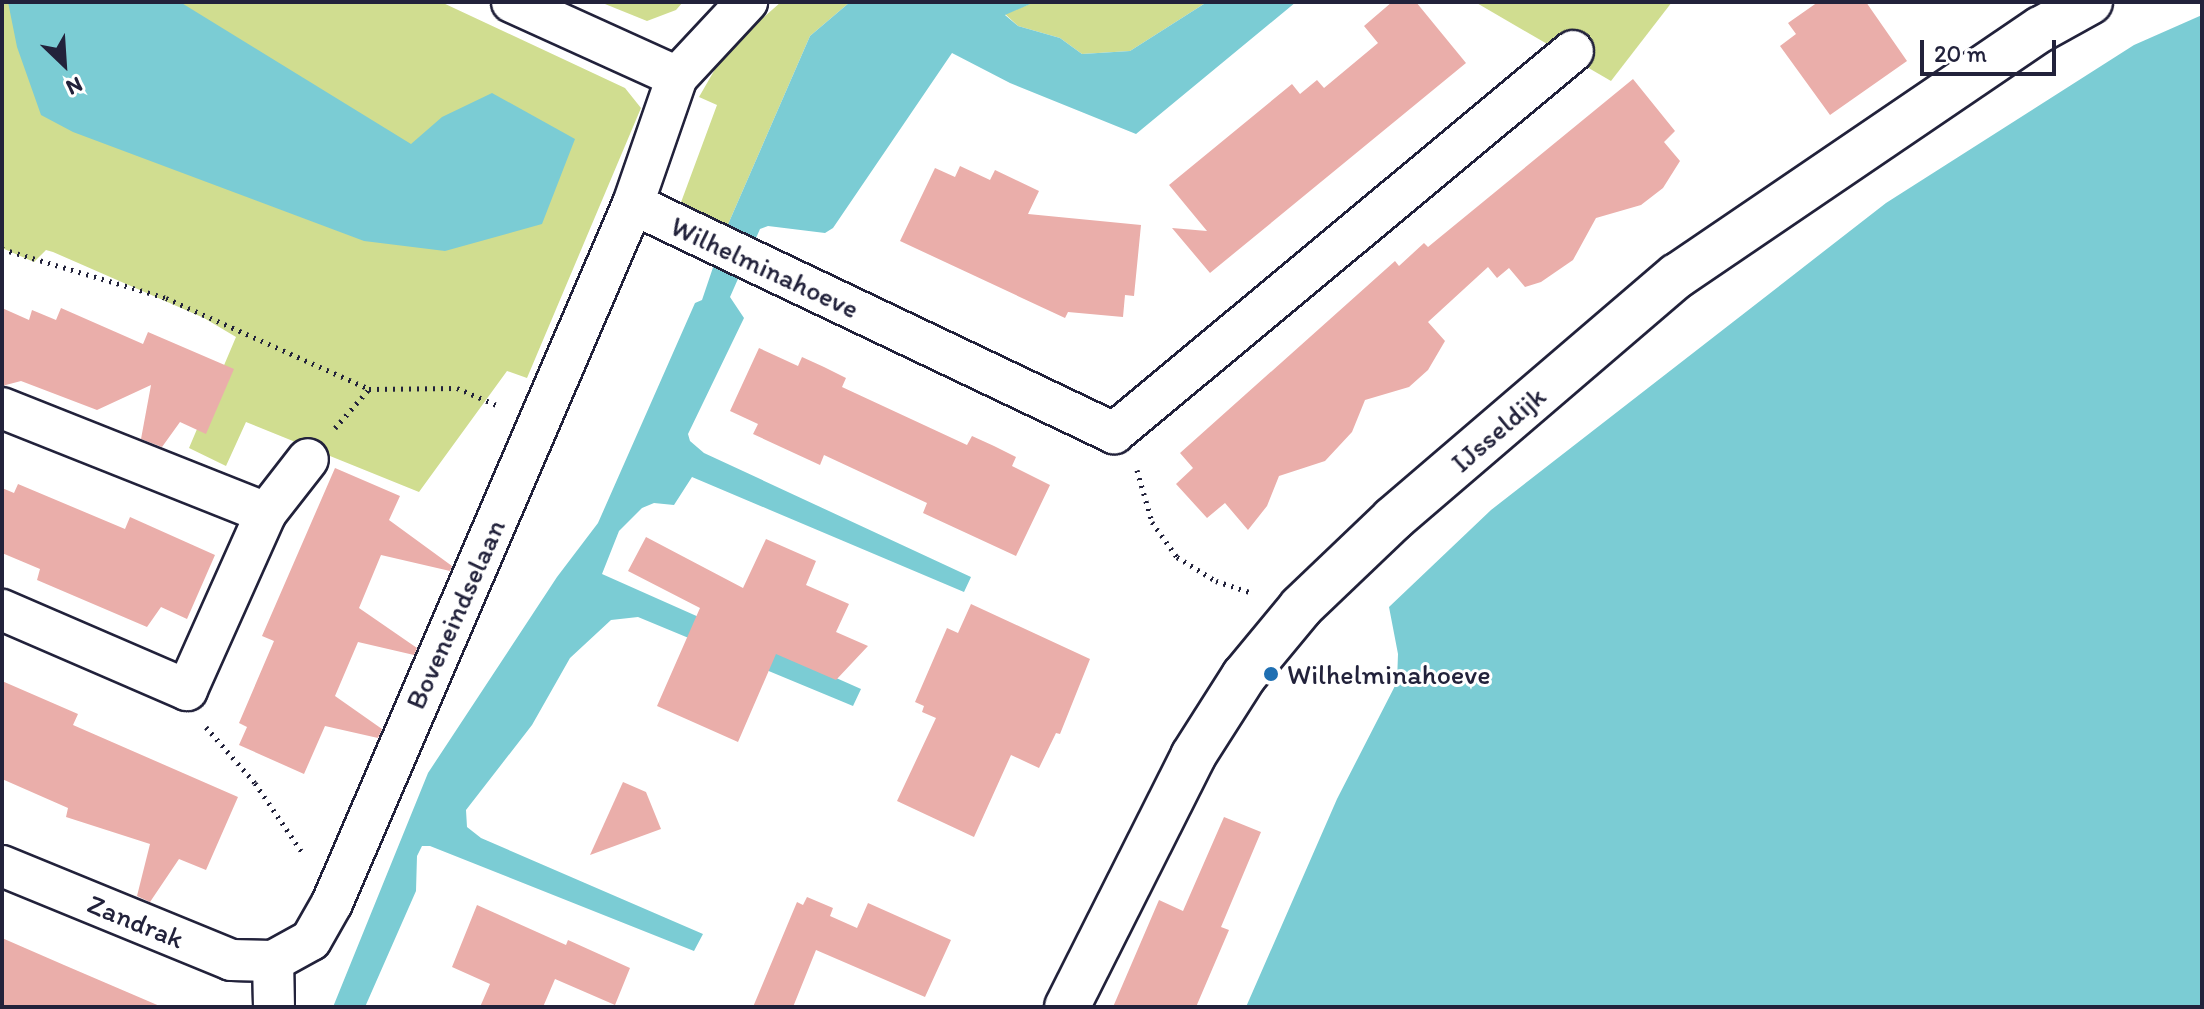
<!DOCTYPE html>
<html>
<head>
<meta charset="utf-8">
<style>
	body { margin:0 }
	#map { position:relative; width:2204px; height:1009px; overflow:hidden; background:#fff; font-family:Itim,sans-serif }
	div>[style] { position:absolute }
	.green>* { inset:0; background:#d0dd90 }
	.water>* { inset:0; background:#7bccd4 }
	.building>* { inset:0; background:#eaaeaa }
	.path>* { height:5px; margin-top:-2.5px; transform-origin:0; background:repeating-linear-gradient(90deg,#22223b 0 2px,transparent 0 8px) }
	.roads { filter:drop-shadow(2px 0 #22223b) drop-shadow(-2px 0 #22223b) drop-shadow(0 2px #22223b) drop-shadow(0 -2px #22223b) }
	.minor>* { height:40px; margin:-20px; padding:0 20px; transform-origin:20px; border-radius:20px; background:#fff }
	.tertiary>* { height:44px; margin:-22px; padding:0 22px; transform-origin:22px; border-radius:22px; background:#fff }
	.dots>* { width:22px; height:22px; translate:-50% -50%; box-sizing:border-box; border:4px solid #fff; border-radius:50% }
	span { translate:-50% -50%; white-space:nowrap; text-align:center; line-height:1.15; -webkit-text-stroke:6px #fff; paint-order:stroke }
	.street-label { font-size:28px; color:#22223b }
	.poi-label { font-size:28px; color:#22223b }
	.left { translate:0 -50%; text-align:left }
	.frame { position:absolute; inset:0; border:4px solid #22223b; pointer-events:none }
	.north { position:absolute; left:24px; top:24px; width:80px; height:80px; -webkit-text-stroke:6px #fff; paint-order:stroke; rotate:155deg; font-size:22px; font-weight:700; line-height:32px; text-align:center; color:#22223b }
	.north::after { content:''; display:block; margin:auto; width:28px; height:36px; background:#22223b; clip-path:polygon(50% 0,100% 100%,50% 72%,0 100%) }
	.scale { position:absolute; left:1920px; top:40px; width:136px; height:36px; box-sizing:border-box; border:4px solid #22223b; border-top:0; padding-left:10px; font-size:24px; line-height:28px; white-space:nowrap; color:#22223b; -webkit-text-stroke:6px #fff; paint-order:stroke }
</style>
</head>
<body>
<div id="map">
	<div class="green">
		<div style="clip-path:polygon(2px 2px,441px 2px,625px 88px,641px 108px,527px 378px,507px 371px,419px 492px,246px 422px,226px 466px,189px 448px,236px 337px,204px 318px,53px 252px,46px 250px,34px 262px,2px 248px)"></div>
		<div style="clip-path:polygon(600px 2px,683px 2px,676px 10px,647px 21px)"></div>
		<div style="clip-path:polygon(781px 2px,850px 2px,810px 36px,726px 229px,680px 205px,717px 105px,699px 97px,718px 64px,739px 39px)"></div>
		<div style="clip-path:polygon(1035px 2px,1207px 2px,1130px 51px,1082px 54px,1060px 38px,1018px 26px,1005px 14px)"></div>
		<div style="clip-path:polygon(1475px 2px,1672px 2px,1611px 81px)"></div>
	</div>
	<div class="water">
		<div style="clip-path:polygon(8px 2px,180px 2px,411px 144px,442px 117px,492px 93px,575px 139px,542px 224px,445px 251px,364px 241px,73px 132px,41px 115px,17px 47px)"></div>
		<div style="clip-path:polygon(850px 2px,1035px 2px,1005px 15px,1018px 26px,1060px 38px,1082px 54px,1130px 51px,1207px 2px,1296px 2px,1136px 134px,1010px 83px,952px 53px,833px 228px,825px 233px,768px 226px,760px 229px,730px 297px,744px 318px,688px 434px,690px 441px,704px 453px,971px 577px,964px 592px,692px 477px,674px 505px,654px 503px,642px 508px,619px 531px,602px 574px,861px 689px,853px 706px,638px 617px,611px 620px,570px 658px,532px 725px,466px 810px,467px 827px,481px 838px,703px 934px,694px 951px,430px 846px,422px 846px,417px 856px,416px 891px,365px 1007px,333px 1007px,428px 773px,557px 577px,598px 523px,695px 303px,702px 300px,726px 229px,810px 36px)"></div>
		<div style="clip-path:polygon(2202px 15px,2202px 1007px,1246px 1007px,1337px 799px,1397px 682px,1398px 654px,1389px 607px,1491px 510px,1886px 203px,2134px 45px)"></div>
	</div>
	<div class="building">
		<div style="clip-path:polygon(1392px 2px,1416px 2px,1466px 63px,1210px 273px,1172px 228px,1207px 231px,1169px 185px,1292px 84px,1300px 94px,1317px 80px,1324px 88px,1378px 43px,1364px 26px)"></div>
		<div style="clip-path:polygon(1818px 2px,1866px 2px,1907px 61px,1830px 115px,1780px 46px,1796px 34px,1788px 23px)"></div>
		<div style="clip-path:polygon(1633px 79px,1675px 131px,1664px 142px,1680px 161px,1663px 188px,1641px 205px,1596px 218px,1573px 260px,1541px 282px,1525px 287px,1509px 268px,1497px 278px,1488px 267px,1428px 322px,1445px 341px,1428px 370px,1409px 387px,1365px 400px,1352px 432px,1325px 461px,1279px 476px,1267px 506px,1248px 530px,1225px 503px,1207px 518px,1176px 484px,1193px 468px,1180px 453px,1395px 261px,1399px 266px,1424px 243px,1428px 247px)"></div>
		<div style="clip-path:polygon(960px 166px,990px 180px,995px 170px,1039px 191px,1028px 214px,1141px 225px,1134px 296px,1125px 295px,1123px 317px,1068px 312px,1065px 318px,900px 241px,935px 168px,955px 177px)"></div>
		<div style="clip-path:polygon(2px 308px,29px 320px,32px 310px,56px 320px,61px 308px,143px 344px,148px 332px,234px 369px,206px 434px,180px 422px,162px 447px,141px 439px,151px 385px,97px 410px,21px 381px,2px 386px)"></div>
		<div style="clip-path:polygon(759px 348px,798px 366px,802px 357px,824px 367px,846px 378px,842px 387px,967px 445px,972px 436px,994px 446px,1016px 457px,1012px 466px,1050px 485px,1016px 556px,923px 513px,927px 503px,824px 455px,820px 465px,753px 434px,758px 424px,730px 411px)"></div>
		<div style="clip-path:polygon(335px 468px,400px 496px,389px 520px,452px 566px,450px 571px,381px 555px,359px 608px,417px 648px,414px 655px,358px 642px,335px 696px,382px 729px,378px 738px,325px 726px,304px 774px,239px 745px,247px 727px,239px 723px,274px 641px,262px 636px)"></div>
		<div style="clip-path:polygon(18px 484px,125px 529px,130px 517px,215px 555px,187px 619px,161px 607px,147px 627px,37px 580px,40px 569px,2px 553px,2px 488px,14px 493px)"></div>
		<div style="clip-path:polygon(646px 537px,743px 588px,766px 539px,816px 561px,806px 585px,849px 604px,836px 632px,868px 646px,836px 680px,776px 654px,738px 742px,657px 706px,700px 608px,628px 571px)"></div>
		<div style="clip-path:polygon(971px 604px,1090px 659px,1060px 734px,1056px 733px,1039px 768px,1011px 755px,974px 837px,897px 801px,936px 718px,922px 712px,924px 706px,915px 702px,947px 628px,958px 633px)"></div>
		<div style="clip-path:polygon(2px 681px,78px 714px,73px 725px,238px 797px,206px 870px,179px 859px,150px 902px,137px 896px,150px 844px,66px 817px,68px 808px,2px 779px)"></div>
		<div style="clip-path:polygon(623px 782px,646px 792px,661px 829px,590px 855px)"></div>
		<div style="clip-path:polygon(1224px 817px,1261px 832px,1221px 927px,1229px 930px,1196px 1007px,1113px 1007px,1159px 900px,1183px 911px)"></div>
		<div style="clip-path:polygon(807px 897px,833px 908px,830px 916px,857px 928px,868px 903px,951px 940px,925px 997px,816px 950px,793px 1007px,753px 1007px,797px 902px,803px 905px)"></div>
		<div style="clip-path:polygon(477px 905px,566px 945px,568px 940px,630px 968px,615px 1005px,555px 979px,543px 1007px,480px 1007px,490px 984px,452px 967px)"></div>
		<div style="clip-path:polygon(2px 938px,64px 965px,162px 1007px,2px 1007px)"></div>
	</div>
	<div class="path">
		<div style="left:2px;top:249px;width:171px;rotate:16.6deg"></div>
		<div style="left:166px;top:298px;width:222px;rotate:24.1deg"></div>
		<div style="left:335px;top:428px;width:52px;rotate:-48.9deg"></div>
		<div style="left:369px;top:389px;width:88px;rotate:-0.7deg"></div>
		<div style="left:457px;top:388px;width:46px;rotate:23.2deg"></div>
		<div style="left:1137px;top:470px;width:54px;rotate:73.9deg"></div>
		<div style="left:1152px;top:522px;width:43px;rotate:54.5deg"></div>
		<div style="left:1177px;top:557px;width:46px;rotate:31.6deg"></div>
		<div style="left:1216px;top:581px;width:39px;rotate:18deg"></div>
		<div style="left:206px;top:727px;width:74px;rotate:48.8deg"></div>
		<div style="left:255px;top:783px;width:87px;rotate:55.8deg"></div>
	</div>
	<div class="roads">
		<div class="minor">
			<div style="left:512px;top:2px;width:181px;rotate:24.4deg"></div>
			<div style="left:633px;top:204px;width:533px;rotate:25.46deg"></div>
			<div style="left:1114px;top:433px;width:597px;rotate:-39.77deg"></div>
			<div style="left:2px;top:408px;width:284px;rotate:21.7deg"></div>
			<div style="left:266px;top:513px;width:194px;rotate:114.1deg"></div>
			<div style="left:187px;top:690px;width:202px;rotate:-156.6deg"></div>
			<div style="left:266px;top:513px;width:68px;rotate:-52.1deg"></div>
			<div style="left:2px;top:866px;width:248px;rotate:22.3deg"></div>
			<div style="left:231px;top:960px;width:42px;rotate:1.4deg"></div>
			<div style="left:274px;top:1007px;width:46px;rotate:-91.2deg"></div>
			<div style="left:273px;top:961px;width:43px;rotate:-28.9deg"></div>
			<div style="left:311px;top:940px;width:43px;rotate:-60.4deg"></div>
			<div style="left:332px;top:903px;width:761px;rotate:-66.7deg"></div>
			<div style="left:633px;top:204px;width:134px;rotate:-70.9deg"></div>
			<div style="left:677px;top:77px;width:103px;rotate:-47deg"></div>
		</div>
		<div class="tertiary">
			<div style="left:1067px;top:1007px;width:281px;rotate:-63.3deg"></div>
			<div style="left:1193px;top:756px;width:95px;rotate:-57.5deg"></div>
			<div style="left:1244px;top:676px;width:89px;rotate:-50.4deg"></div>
			<div style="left:1301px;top:607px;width:127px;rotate:-43.7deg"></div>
			<div style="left:1393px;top:519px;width:374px;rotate:-40.6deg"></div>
			<div style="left:1677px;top:276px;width:440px;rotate:-34.2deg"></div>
			<div style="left:2041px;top:29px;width:56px;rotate:-28.9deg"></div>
		</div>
	</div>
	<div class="dots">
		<div style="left:1271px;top:674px;background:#1f6fb2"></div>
	</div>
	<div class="street-label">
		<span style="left:765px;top:267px;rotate:25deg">Wilhelminahoeve</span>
		<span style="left:1498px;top:429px;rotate:-41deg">IJsseldijk</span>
		<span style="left:455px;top:614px;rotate:-66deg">Boveneindselaan</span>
		<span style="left:136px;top:921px;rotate:22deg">Zandrak</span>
	</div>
	<div class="poi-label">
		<span class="left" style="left:1287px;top:674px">Wilhelminahoeve</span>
	</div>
	<div class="frame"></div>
	<div class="north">N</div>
	<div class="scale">20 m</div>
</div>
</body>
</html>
